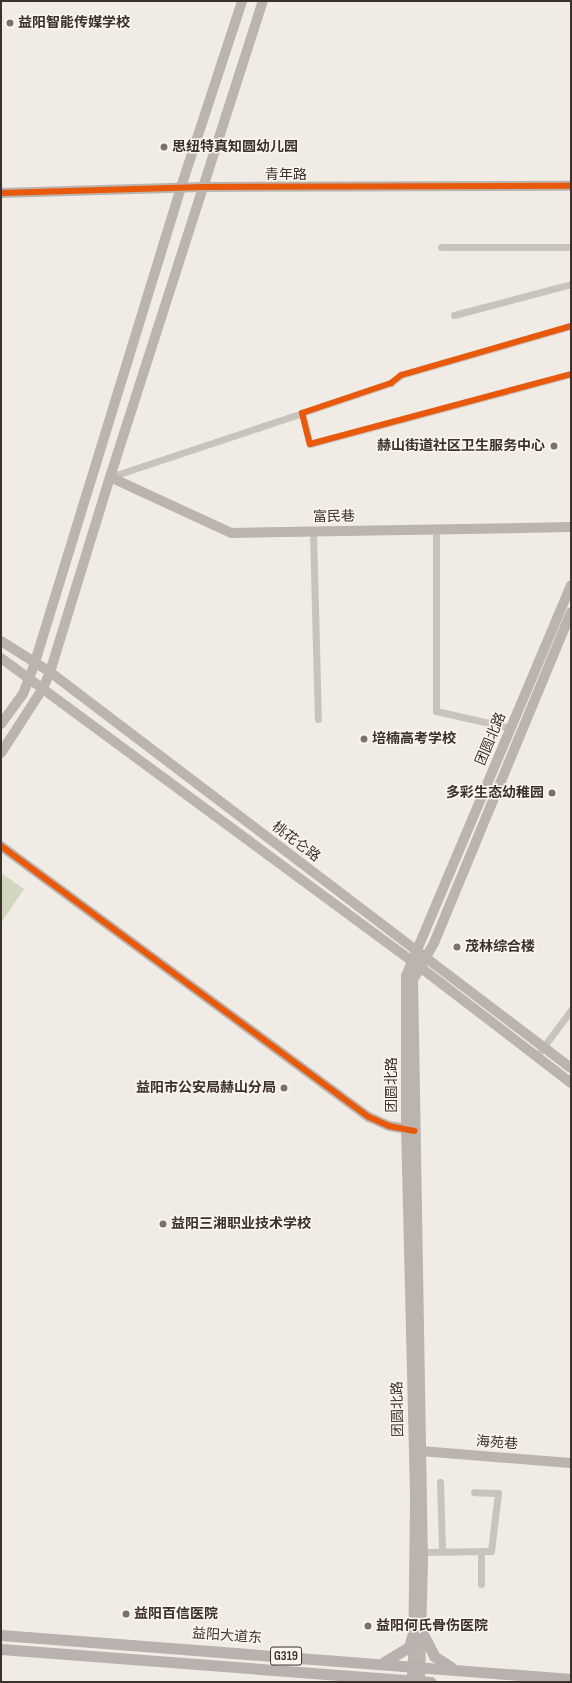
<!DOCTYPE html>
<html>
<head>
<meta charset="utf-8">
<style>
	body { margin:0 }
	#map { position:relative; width:572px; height:1683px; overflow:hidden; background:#f0ebe5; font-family:"Sofia Sans Condensed","Noto Sans SC",sans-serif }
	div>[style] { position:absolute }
	.green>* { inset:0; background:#d1d6bf }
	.street>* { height:7px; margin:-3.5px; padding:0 3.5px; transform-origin:3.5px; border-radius:3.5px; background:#c9c3be }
	.secondary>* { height:10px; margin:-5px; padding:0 5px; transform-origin:5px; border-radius:5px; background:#bab3ae }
	.primary>* { height:11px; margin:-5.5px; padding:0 5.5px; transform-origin:5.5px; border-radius:5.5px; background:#b8b1ad }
	.cycleway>* { height:6px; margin:-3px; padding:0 3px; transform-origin:3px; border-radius:3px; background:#e8590c }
	.dots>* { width:11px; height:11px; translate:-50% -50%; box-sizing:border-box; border:2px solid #fbf5ee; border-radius:50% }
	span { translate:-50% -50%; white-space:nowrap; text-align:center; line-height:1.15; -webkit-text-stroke:3px #fbf5ee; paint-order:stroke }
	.shield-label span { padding:1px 3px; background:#fbf5ee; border:1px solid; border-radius:3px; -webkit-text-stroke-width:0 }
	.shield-label { font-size:13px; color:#3b302b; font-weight:700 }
	.poi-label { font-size:14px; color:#3b302b; font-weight:700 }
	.left { translate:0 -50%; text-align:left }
	.right { translate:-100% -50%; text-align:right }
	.street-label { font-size:14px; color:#3b302b }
	.frame { position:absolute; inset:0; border:2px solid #3b302b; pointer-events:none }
</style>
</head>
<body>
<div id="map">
	<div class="green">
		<div style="clip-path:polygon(1px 873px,24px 889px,1px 923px)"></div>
	</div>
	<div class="street">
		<div style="left:441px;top:247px;width:130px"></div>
		<div style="left:454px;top:315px;width:121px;rotate:-14.8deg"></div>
		<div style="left:571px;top:326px;width:177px;rotate:163.9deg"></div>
		<div style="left:401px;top:375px;width:13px;rotate:141deg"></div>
		<div style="left:391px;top:383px;width:94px;rotate:161.4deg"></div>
		<div style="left:302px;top:413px;width:32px;rotate:76deg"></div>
		<div style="left:310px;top:444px;width:270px;rotate:-15deg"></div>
		<div style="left:110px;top:477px;width:202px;rotate:-18.4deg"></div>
		<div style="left:436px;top:529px;width:182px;rotate:90deg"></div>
		<div style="left:436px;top:711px;width:77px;rotate:12.8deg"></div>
		<div style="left:313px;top:532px;width:187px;rotate:88.5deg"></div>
		<div style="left:536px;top:1057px;width:59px;rotate:-53.3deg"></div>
		<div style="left:440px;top:1482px;width:69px;rotate:88.3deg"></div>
		<div style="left:423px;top:1552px;width:68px;rotate:-0.8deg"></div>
		<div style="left:491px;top:1551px;width:58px;rotate:-83.1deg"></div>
		<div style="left:498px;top:1493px;width:24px;rotate:-178deg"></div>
		<div style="left:481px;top:1584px;width:32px;rotate:-90deg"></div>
	</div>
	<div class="secondary">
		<div style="left:1px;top:193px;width:202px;rotate:-1.7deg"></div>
		<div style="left:203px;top:187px;width:368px;rotate:-0.2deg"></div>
		<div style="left:110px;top:477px;width:133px;rotate:24.8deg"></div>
		<div style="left:231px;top:533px;width:340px;rotate:-1deg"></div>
		<div style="left:1px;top:641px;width:58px;rotate:32.3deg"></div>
		<div style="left:50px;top:672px;width:654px;rotate:37.24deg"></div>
		<div style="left:1px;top:658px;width:521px;rotate:36.41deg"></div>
		<div style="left:420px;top:967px;width:190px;rotate:37.5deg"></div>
		<div style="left:1px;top:724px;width:37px;rotate:-54deg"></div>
		<div style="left:23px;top:694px;width:34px;rotate:-69deg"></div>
		<div style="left:35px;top:662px;width:497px;rotate:-72.9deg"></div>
		<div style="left:181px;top:187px;width:196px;rotate:-71.8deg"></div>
		<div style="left:1px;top:753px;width:77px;rotate:-57.1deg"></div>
		<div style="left:43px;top:688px;width:17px;rotate:-66deg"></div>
		<div style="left:50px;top:672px;width:204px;rotate:-72.9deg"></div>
		<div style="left:110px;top:477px;width:500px;rotate:-72.2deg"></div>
		<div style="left:1px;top:846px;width:457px;rotate:36.4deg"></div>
		<div style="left:369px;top:1117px;width:22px;rotate:24deg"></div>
		<div style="left:389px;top:1126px;width:24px;rotate:9deg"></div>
		<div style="left:421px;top:1451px;width:150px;rotate:4.6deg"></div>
		<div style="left:411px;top:1682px;width:16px;rotate:-83deg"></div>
		<div style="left:413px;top:1666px;width:172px;rotate:-89.3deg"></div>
		<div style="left:415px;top:1494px;width:365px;rotate:-91.4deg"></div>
		<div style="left:406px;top:1129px;width:153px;rotate:-90deg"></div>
		<div style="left:406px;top:976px;width:424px;rotate:-67.1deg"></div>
		<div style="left:420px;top:1682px;width:120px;rotate:-88.6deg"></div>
		<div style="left:423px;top:1562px;width:582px;rotate:-90.98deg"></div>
		<div style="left:413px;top:980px;width:43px;rotate:-60.4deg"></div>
		<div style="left:434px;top:943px;width:358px;rotate:-67.5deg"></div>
	</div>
	<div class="primary">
		<div style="left:422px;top:1632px;width:27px;rotate:63deg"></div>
		<div style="left:434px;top:1656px;width:20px;rotate:33deg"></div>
		<div style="left:1px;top:1635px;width:572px;rotate:4.41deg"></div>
		<div style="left:1px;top:1649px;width:431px;rotate:4.4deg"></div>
		<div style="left:384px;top:1662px;width:29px;rotate:-31deg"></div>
		<div style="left:409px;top:1647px;width:18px;rotate:-74deg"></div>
	</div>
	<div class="cycleway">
		<div style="left:1px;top:193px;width:202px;rotate:-1.7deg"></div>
		<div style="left:203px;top:187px;width:368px;rotate:-0.2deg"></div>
		<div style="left:571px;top:326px;width:177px;rotate:163.9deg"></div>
		<div style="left:401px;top:375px;width:13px;rotate:141deg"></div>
		<div style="left:391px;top:383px;width:94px;rotate:161.4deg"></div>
		<div style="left:302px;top:413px;width:32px;rotate:76deg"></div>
		<div style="left:310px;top:444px;width:270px;rotate:-15deg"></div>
		<div style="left:1px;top:846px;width:457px;rotate:36.4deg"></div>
		<div style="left:369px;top:1117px;width:22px;rotate:24deg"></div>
		<div style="left:389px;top:1126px;width:26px;rotate:11deg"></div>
	</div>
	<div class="dots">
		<div style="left:10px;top:23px;background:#7a716c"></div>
		<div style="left:164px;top:147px;background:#7a716c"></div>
		<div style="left:554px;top:446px;background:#7a716c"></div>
		<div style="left:364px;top:739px;background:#7a716c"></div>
		<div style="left:552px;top:793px;background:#7a716c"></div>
		<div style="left:457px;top:947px;background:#7a716c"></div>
		<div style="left:284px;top:1088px;background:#7a716c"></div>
		<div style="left:163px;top:1224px;background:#7a716c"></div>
		<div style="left:126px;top:1614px;background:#7a716c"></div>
		<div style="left:368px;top:1626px;background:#7a716c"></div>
	</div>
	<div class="shield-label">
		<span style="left:286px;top:1656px">G319</span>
	</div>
	<div class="poi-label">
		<span class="left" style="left:18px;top:23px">益阳智能传媒学校</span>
		<span class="left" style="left:172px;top:147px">思纽特真知圆幼儿园</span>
		<span class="right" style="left:545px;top:446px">赫山街道社区卫生服务中心</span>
		<span class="left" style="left:372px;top:739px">培楠高考学校</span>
		<span class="right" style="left:544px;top:793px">多彩生态幼稚园</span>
		<span class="left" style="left:465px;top:947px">茂林综合楼</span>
		<span class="right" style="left:276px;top:1088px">益阳市公安局赫山分局</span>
		<span class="left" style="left:171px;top:1224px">益阳三湘职业技术学校</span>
		<span class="left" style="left:134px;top:1614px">益阳百信医院</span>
		<span class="left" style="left:376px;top:1626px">益阳何氏骨伤医院</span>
	</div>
	<div class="street-label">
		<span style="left:286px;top:175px">青年路</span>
		<span style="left:334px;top:517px;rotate:-1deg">富民巷</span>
		<span style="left:491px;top:739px;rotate:-67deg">团圆北路</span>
		<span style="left:296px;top:842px;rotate:37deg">桃花仑路</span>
		<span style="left:392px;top:1085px;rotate:-90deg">团圆北路</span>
		<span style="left:398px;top:1409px;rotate:-91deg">团圆北路</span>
		<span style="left:497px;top:1443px;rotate:4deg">海苑巷</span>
		<span style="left:227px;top:1636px;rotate:4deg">益阳大道东</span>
	</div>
	<div class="frame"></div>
</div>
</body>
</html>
